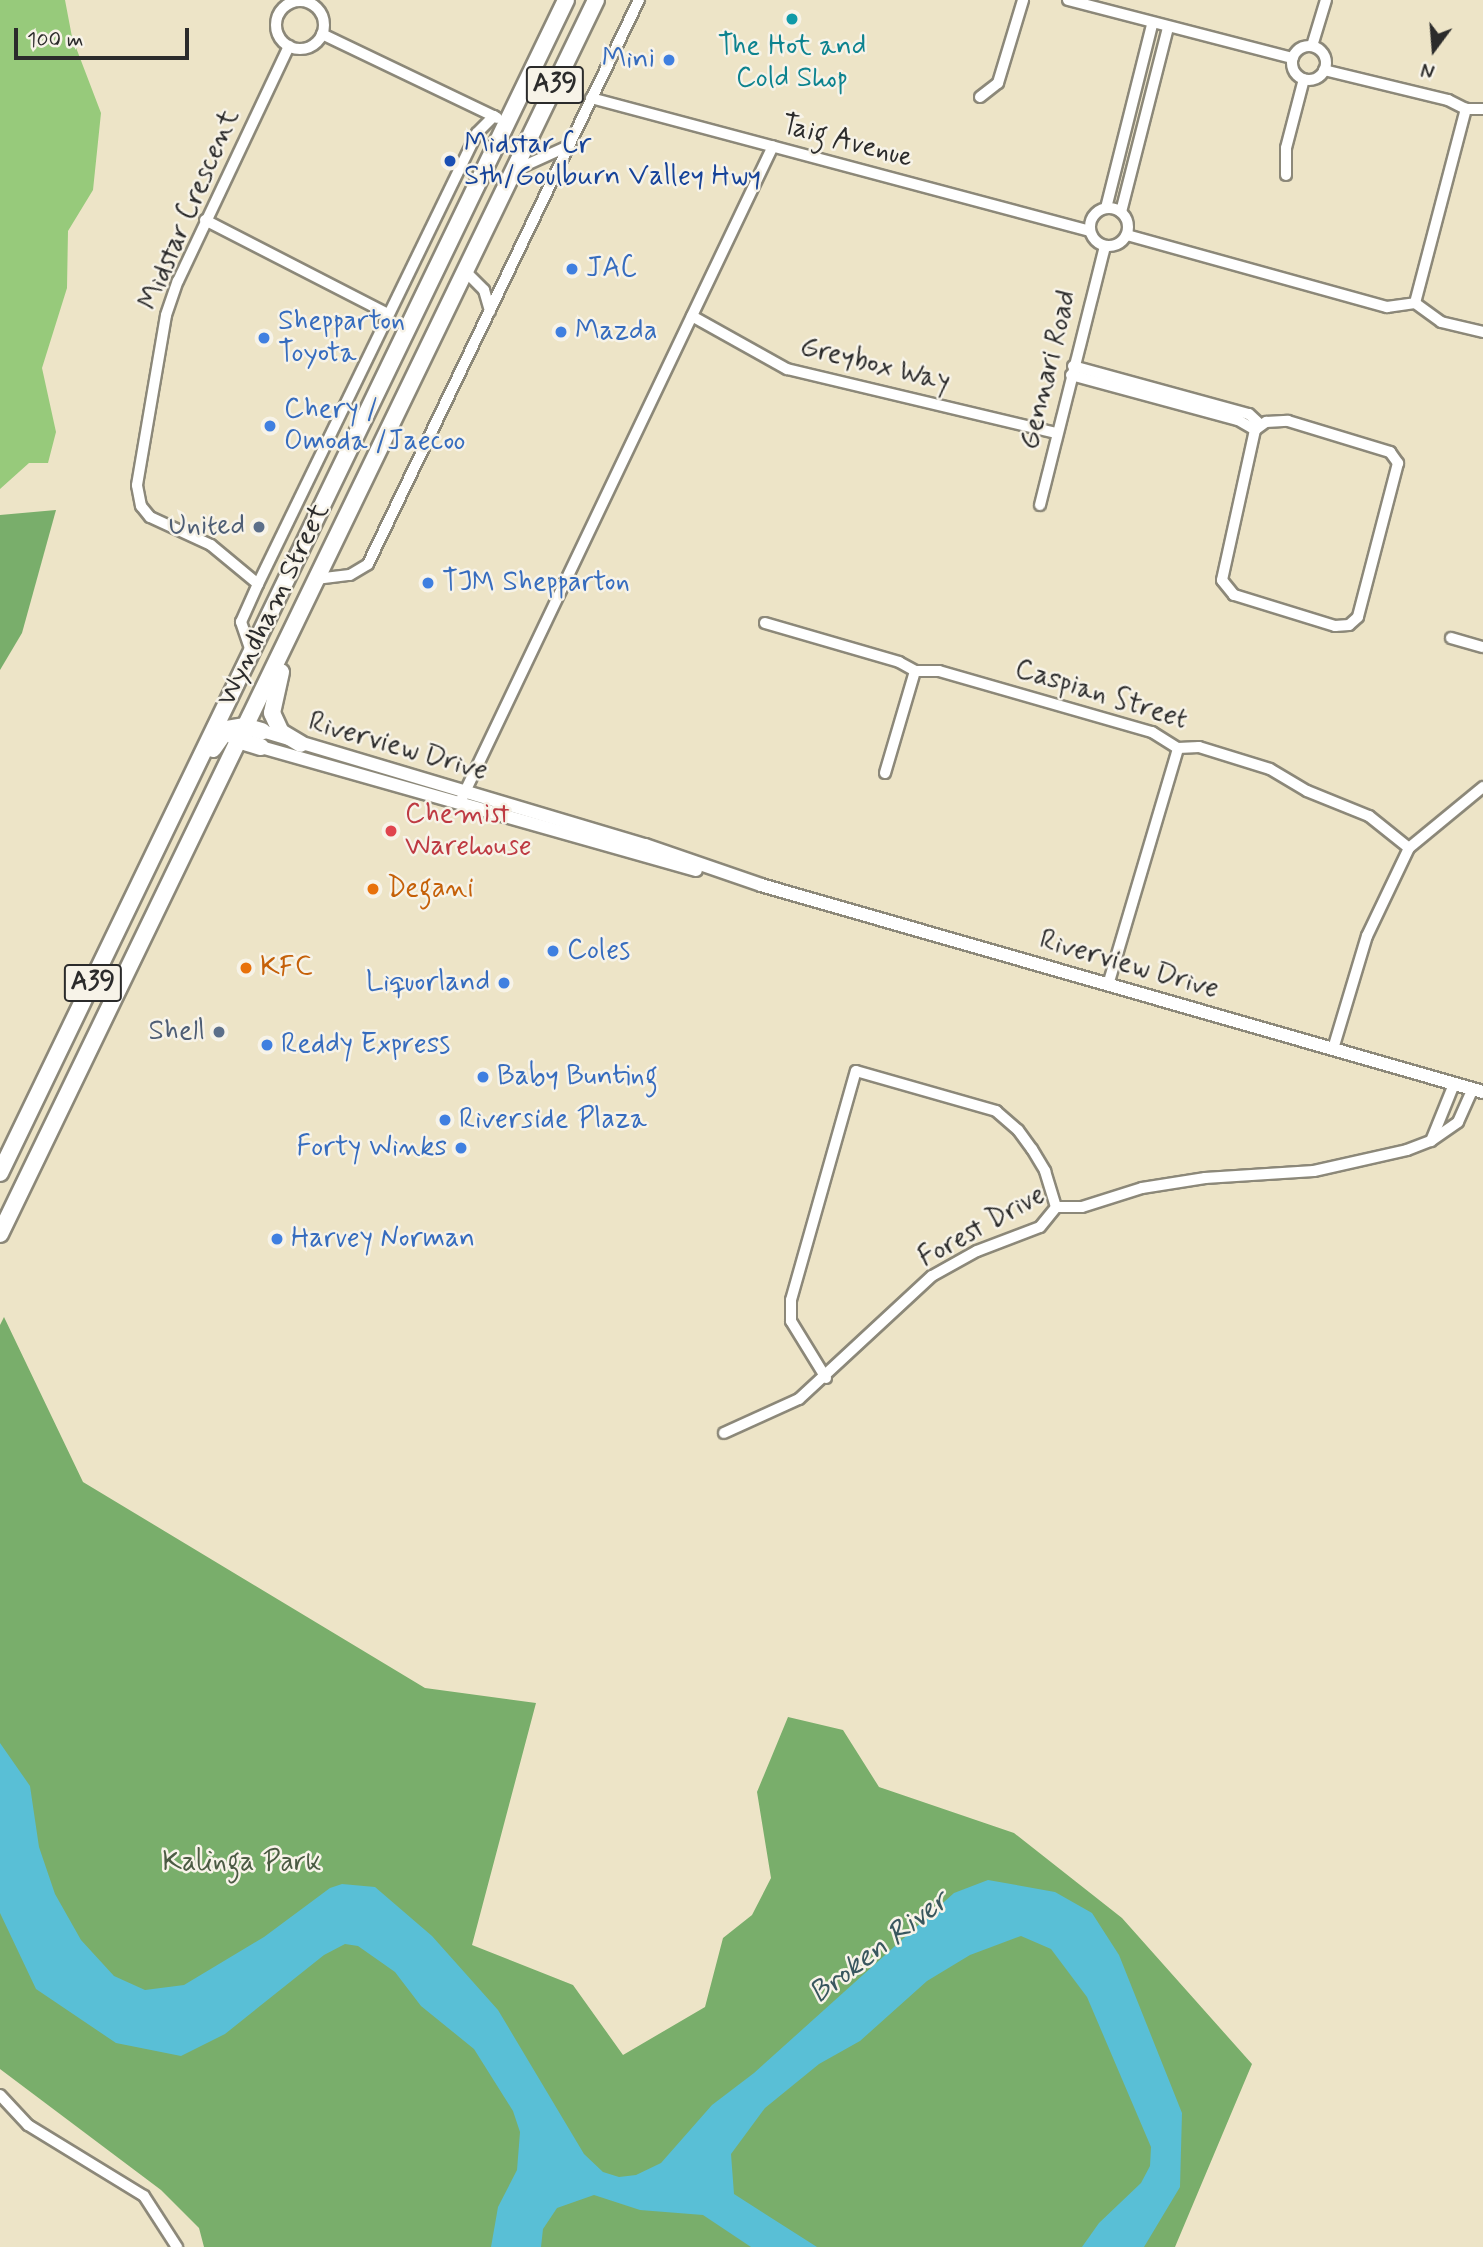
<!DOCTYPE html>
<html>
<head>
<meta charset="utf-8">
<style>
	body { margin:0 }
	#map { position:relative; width:1483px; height:2247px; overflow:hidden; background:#ede4c7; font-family:Mynerve,sans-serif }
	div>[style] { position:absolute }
	.green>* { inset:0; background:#97ca7b }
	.forest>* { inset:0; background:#79ae6b }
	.water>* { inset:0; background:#59bfd6 }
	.roads { filter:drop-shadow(2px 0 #8c8879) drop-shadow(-2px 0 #8c8879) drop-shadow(0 2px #8c8879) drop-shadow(0 -2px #8c8879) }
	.minor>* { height:10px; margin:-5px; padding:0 5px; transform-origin:5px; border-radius:5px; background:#fff }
	.minor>.ring { margin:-5px; padding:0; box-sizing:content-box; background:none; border:10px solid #fff; border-radius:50% }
	.tertiary>* { height:12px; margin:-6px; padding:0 6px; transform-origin:6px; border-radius:6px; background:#fff }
	.trunk>* { height:16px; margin:-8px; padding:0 8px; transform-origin:8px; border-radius:8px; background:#fff }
	.dots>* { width:19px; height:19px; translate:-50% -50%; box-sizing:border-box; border:4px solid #f7f3e8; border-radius:50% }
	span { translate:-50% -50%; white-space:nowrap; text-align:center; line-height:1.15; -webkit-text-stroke:5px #f7f3e8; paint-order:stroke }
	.shield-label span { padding:2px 5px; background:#f7f3e8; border:2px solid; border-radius:5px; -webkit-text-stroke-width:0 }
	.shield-label { font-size:26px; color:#2b2b2b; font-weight:700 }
	.culture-label { font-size:28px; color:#0d838f }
	.shop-label { font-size:28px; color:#366cbe }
	.right { translate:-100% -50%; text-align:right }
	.left { translate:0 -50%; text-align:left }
	.street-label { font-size:28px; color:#2b2b2b }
	.transit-label { font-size:28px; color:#164399 }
	.service-label { font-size:28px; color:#4e5e75 }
	.health-label { font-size:28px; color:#be3a42 }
	.food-label { font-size:28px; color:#c56008 }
	.park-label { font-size:28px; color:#4b5b43 }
	.water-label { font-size:30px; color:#39575e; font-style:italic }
	.north { position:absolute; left:1399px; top:14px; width:70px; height:70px; -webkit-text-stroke:5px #f7f3e8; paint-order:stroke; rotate:196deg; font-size:19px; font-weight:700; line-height:28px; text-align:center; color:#2b2b2b }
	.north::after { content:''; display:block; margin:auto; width:24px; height:32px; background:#2b2b2b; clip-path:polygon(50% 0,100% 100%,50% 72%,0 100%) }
	.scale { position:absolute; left:14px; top:28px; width:175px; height:32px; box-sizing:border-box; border:4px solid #2b2b2b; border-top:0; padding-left:9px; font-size:21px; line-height:24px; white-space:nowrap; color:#2b2b2b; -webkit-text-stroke:5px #f7f3e8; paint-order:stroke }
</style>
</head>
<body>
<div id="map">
	<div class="green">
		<div style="clip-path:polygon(0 0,65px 0,72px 37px,101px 113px,93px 190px,68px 231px,67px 288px,42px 368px,56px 432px,48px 463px,29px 463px,0 489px)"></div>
	</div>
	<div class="forest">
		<div style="clip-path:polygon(56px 510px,22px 633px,0 670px,0 515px)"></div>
		<div style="clip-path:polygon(4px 1317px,83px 1482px,425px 1688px,536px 1703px,472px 1945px,573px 1985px,623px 2055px,705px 2007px,723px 1938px,752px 1915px,771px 1878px,757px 1792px,788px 1717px,843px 1730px,879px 1787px,1014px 1833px,1122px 1918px,1252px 2064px,1175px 2247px,204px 2247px,199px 2228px,161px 2190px,0 2069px,0 1325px)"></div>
	</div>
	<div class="water">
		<div style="clip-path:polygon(0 1743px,30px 1786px,39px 1847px,55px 1894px,81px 1940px,114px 1976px,145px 1990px,184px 1985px,264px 1937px,330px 1888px,342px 1884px,375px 1887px,432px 1936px,498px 2010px,584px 2154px,603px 2172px,619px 2177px,636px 2175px,661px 2163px,712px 2105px,754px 2073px,954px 1893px,988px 1880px,1055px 1892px,1092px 1913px,1119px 1955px,1182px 2113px,1180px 2187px,1144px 2247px,1082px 2247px,1099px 2223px,1141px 2183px,1150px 2166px,1151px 2147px,1087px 1997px,1051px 1949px,1021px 1936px,970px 1955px,927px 1981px,860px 2041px,819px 2064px,765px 2108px,731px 2154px,734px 2194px,817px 2247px,751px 2247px,703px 2215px,640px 2210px,594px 2195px,557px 2208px,543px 2229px,541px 2247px,491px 2247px,498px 2207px,517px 2170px,520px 2132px,513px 2111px,474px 2049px,421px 2006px,395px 1972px,358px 1946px,345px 1944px,324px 1955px,225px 2034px,181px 2056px,116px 2043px,36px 1989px,0 1913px)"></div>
	</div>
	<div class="roads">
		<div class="minor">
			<div style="left:1068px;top:0;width:232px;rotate:14.5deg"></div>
			<div class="ring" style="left:276px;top:1px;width:38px;height:38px"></div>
			<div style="left:322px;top:34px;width:194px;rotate:25.6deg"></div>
			<div style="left:1312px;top:46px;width:48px;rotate:-73.1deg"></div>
			<div class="ring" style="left:1292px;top:46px;width:24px;height:24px"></div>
			<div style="left:1324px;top:70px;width:128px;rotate:13.6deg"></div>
			<div style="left:1448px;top:100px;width:20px;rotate:27deg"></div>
			<div style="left:1466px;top:109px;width:17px"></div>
			<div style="left:980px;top:97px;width:23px;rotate:-38deg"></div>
			<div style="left:998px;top:83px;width:87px;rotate:-73.2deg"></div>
			<div style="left:591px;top:98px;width:516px;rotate:14.92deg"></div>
			<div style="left:513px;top:171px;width:60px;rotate:-24.4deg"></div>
			<div style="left:1286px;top:175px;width:27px;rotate:-90deg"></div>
			<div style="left:1286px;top:148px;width:71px;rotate:-75.4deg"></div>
			<div class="ring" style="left:1090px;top:208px;width:28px;height:28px"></div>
			<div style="left:1106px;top:208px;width:189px;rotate:-75.9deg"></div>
			<div style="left:1121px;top:212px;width:190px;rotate:-75.7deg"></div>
			<div style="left:205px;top:220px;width:206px;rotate:27.2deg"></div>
			<div style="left:1127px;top:235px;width:270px;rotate:15.5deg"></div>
			<div style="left:1387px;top:307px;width:28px;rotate:-8deg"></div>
			<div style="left:1415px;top:303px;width:32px;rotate:36deg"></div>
			<div style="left:1441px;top:322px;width:43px;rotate:13.4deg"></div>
			<div style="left:465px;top:271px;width:27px;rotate:45deg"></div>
			<div style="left:484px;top:290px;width:22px;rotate:74deg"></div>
			<div style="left:1415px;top:303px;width:201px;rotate:-75.3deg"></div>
			<div style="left:692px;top:316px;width:109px;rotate:29.2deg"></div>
			<div style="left:787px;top:369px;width:276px;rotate:13.4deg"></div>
			<div style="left:1073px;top:366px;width:182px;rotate:15.3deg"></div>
			<div style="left:1249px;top:414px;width:16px;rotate:43deg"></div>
			<div style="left:1071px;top:375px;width:173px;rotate:15.1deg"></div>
			<div style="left:1238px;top:420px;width:20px;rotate:30deg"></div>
			<div style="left:1288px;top:421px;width:107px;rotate:16.9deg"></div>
			<div style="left:1390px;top:452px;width:14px;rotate:54deg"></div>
			<div style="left:1398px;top:463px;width:159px;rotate:104.6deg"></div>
			<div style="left:1358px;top:617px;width:12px;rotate:138deg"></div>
			<div style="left:1349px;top:625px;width:14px;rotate:176deg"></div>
			<div style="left:1335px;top:626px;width:106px;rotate:-162.9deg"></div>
			<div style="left:1234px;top:595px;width:19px;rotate:-129deg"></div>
			<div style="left:1222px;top:580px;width:154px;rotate:-77.6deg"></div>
			<div style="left:1255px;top:430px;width:14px;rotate:-36deg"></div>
			<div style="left:1266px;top:422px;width:22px;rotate:-3deg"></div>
			<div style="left:1040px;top:505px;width:267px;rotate:-75.9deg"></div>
			<div style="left:316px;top:579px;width:34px;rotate:-7deg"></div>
			<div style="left:350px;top:575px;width:21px;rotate:-31deg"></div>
			<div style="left:368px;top:564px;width:626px;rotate:-64.34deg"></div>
			<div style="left:258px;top:584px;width:61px;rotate:-140.3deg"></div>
			<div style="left:211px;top:545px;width:67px;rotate:-155.3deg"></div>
			<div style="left:150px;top:517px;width:14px;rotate:-129deg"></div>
			<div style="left:141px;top:506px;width:21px;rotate:-101deg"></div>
			<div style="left:137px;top:485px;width:172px;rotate:-80.3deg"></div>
			<div style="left:166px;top:315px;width:36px;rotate:-71deg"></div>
			<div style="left:178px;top:281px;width:260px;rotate:-64.7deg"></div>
			<div style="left:765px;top:623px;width:140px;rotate:16.2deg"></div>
			<div style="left:899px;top:662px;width:18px;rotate:29deg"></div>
			<div style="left:915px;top:671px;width:24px"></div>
			<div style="left:939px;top:671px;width:222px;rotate:16deg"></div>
			<div style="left:1152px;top:732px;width:31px;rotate:32deg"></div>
			<div style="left:1178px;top:748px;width:21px;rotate:-3deg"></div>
			<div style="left:1199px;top:747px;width:74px;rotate:17.2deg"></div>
			<div style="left:1270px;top:769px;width:43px;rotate:30.7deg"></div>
			<div style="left:1307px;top:791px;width:67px;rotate:22deg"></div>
			<div style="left:1369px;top:816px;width:51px;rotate:38.7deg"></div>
			<div style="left:1451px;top:638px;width:33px;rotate:16deg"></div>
			<div style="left:251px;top:651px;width:31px;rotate:-109deg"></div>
			<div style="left:241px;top:622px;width:42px;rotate:-65.9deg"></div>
			<div style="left:258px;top:584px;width:501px;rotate:-64.1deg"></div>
			<div style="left:477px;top:133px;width:24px;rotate:-45deg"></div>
			<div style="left:885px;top:773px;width:106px;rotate:-73.6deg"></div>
			<div style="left:462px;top:798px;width:722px;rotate:-64.5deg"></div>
			<div style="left:1108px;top:985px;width:247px;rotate:-73.5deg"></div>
			<div style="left:1333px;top:1049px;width:118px;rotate:-73.3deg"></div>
			<div style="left:1367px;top:936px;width:98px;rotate:-64.5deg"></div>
			<div style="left:1409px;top:848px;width:96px;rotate:-39.5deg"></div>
			<div style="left:1431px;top:1141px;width:61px;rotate:-68deg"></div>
			<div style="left:826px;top:1378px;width:67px;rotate:-121.6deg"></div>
			<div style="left:791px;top:1321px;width:21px;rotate:-90deg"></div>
			<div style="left:791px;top:1300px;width:238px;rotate:-74.2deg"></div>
			<div style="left:856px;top:1071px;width:146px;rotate:15.9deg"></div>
			<div style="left:996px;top:1111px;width:29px;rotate:41deg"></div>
			<div style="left:1018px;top:1130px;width:24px;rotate:54deg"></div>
			<div style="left:1032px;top:1149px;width:26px;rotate:59deg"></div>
			<div style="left:1045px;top:1171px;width:38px;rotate:73deg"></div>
			<div style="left:724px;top:1433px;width:82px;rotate:-24.4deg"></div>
			<div style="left:799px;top:1399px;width:181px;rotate:-42.8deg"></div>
			<div style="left:932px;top:1276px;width:51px;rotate:-29.1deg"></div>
			<div style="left:977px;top:1251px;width:67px;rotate:-20.9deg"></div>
			<div style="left:1040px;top:1227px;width:26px;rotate:-51deg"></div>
			<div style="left:1056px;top:1207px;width:26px"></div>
			<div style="left:1082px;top:1207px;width:63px;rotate:-17.6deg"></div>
			<div style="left:1142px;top:1188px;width:64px;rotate:-9deg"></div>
			<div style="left:1205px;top:1178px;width:109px;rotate:-3.7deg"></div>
			<div style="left:1314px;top:1171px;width:95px;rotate:-12.7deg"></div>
			<div style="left:1407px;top:1150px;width:26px;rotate:-21deg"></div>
			<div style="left:1431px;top:1141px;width:33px;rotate:-35deg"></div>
			<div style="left:1458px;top:1122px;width:36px;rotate:-66deg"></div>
			<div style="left:0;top:2095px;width:41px;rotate:47deg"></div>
			<div style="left:28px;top:2125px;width:136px;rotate:31.5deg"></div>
			<div style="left:144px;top:2196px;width:61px;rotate:57.1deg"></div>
		</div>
		<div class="tertiary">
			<div style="left:262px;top:731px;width:400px;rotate:16.6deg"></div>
			<div style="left:645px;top:845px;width:123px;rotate:19deg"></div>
			<div style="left:761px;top:885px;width:751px;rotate:16deg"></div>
			<div style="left:261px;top:747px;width:452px;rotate:15.8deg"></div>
		</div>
		<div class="trunk">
			<div style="left:281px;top:672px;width:42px;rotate:102.4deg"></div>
			<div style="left:272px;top:713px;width:21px;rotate:65deg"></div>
			<div style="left:281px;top:732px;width:23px;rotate:31deg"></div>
			<div style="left:230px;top:733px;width:11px;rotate:41deg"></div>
			<div style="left:238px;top:740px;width:24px;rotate:17deg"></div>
			<div style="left:213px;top:749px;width:24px;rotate:-55deg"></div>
			<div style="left:227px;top:729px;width:17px;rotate:-10deg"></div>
			<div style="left:244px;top:726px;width:19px;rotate:16deg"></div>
			<div style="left:0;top:1173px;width:1302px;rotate:-64.24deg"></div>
			<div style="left:0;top:1234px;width:1370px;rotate:-64.22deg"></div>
		</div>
	</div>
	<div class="dots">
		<div style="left:792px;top:19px;background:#0f9aa8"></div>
		<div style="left:669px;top:60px;background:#3f7fe0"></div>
		<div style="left:450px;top:161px;background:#1a4fb4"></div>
		<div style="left:572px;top:269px;background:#3f7fe0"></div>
		<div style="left:561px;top:332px;background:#3f7fe0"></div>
		<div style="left:264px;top:338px;background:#3f7fe0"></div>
		<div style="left:270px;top:426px;background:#3f7fe0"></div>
		<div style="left:259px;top:527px;background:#5c6f8a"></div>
		<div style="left:428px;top:583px;background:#3f7fe0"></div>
		<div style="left:391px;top:831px;background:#e0444e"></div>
		<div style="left:373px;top:889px;background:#e8710a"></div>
		<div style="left:553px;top:951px;background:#3f7fe0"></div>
		<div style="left:246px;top:968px;background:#e8710a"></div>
		<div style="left:504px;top:983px;background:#3f7fe0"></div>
		<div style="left:219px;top:1032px;background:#5c6f8a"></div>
		<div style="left:267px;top:1045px;background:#3f7fe0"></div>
		<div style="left:483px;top:1077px;background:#3f7fe0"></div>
		<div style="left:445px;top:1120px;background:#3f7fe0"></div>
		<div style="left:461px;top:1148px;background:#3f7fe0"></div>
		<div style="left:277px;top:1239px;background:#3f7fe0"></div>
	</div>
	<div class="shield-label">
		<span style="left:555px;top:85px">A39</span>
		<span style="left:93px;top:983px">A39</span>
	</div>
	<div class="culture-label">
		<span style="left:792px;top:63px">The Hot and<br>Cold Shop</span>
	</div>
	<div class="shop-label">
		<span class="right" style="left:655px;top:60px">Mini</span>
		<span class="left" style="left:586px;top:269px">JAC</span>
		<span class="left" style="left:278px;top:338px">Shepparton<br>Toyota</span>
		<span class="left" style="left:575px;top:332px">Mazda</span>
		<span class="left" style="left:284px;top:426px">Chery /<br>Omoda /Jaecoo</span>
		<span class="left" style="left:442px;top:583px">TJM Shepparton</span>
		<span class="left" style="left:567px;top:951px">Coles</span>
		<span class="right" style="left:490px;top:983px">Liquorland</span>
		<span class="left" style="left:281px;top:1045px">Reddy Express</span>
		<span class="left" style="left:497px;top:1077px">Baby Bunting</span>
		<span class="left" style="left:459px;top:1120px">Riverside Plaza</span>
		<span class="right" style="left:447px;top:1148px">Forty Winks</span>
		<span class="left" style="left:291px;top:1239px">Harvey Norman</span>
	</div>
	<div class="street-label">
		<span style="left:847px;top:142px;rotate:15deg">Taig Avenue</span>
		<span style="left:190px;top:210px;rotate:-67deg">Midstar Crescent</span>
		<span style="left:875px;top:365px;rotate:14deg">Greybox Way</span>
		<span style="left:1049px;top:370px;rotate:-76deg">Gennari Road</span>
		<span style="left:274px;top:605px;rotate:-64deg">Wyndham Street</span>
		<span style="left:1101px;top:695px;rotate:17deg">Caspian Street</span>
		<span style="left:398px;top:747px;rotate:16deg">Riverview Drive</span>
		<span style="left:1129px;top:965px;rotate:16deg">Riverview Drive</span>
		<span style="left:982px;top:1227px;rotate:-29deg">Forest Drive</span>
	</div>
	<div class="transit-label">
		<span class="left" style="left:464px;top:161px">Midstar Cr<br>Sth/Goulburn Valley Hwy</span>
	</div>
	<div class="service-label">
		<span class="right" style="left:245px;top:527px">United</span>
		<span class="right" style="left:205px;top:1032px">Shell</span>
	</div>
	<div class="health-label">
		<span class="left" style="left:405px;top:831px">Chemist<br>Warehouse</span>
	</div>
	<div class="food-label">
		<span class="left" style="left:387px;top:889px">Degani</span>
		<span class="left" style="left:260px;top:968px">KFC</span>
	</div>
	<div class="park-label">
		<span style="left:242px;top:1863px">Kalinga Park</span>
	</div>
	<div class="water-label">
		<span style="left:879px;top:1948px;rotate:-37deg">Broken River</span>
	</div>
	<div class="north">N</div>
	<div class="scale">100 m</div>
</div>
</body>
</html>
